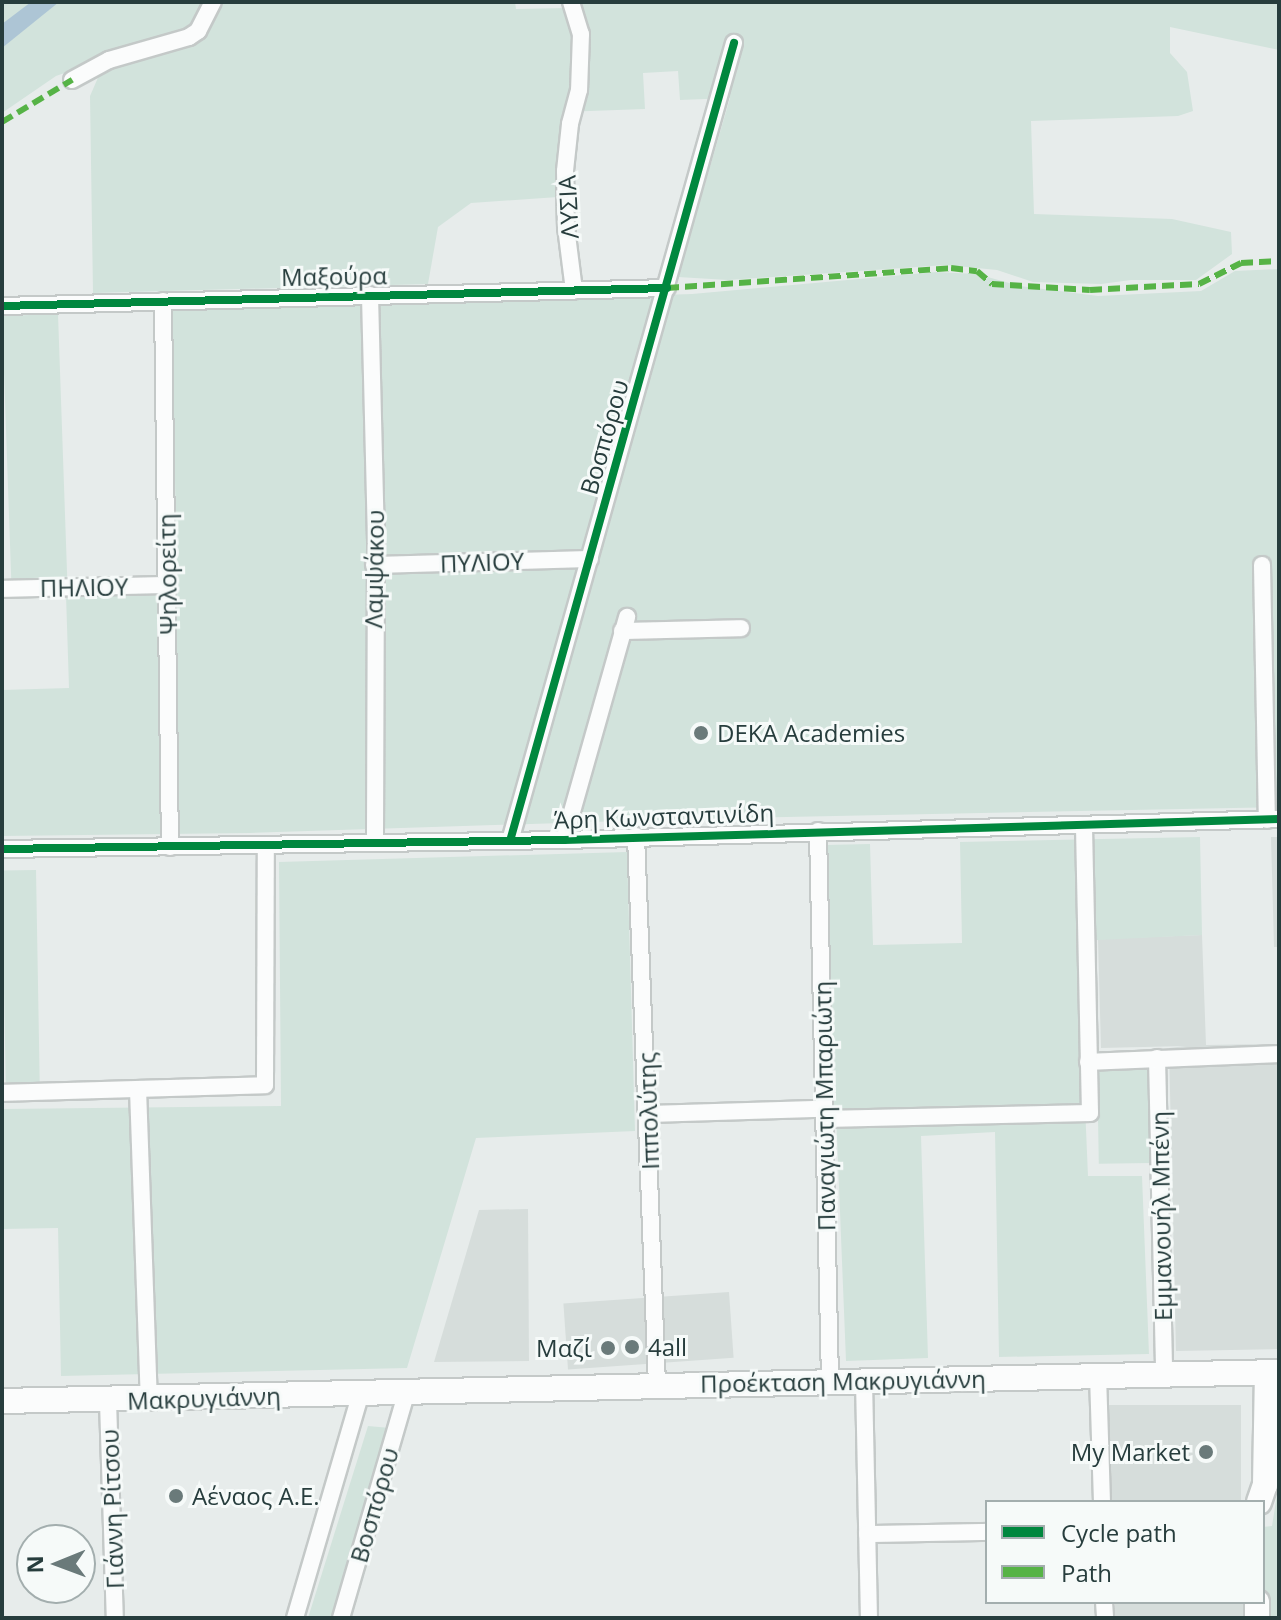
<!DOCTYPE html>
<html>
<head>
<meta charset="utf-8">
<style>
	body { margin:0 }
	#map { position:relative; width:1281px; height:1620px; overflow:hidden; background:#e7eceb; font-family:"Open Sans",sans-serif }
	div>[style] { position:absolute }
	.built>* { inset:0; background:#d6dddb; transform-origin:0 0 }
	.green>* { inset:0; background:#d2e3dc; transform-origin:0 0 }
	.water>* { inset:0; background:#adc5d5 }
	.roads { filter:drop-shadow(2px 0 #c4c9c8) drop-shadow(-2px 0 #c4c9c8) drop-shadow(0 2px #c4c9c8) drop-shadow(0 -2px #c4c9c8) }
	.street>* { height:16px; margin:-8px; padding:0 8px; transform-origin:8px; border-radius:8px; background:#fbfcfc }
	.secondary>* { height:24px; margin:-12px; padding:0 12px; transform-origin:12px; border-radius:12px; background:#fbfcfc }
	.quiet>* { height:6px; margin-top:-3px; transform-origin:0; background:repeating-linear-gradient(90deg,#56b346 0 12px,transparent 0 18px) }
	.cycleway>* { height:8px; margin:-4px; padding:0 4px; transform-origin:4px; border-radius:4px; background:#00873e }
	.dots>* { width:22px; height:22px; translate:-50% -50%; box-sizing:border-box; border:4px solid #f6faf9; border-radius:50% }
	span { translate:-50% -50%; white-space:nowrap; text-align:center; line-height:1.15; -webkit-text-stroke:6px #f6faf9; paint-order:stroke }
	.street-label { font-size:24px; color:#273d3d }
	.poi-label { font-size:24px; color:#273d3d }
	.left { translate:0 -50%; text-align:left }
	.right { translate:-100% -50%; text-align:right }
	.frame { position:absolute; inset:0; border:4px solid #273d3d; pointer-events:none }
	.legend { position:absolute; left:985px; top:1500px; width:280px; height:104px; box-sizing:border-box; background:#f6faf9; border:2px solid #a3aeae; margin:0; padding:10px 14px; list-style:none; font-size:24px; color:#273d3d }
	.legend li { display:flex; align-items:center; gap:16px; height:40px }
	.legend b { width:40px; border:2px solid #a3aeae }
	.north { position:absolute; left:16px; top:1524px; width:80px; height:80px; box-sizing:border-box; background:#f6faf9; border:2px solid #a3aeae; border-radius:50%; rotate:269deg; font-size:22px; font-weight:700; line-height:32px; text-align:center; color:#273d3d }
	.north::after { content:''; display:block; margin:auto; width:28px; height:36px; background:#6a7a7a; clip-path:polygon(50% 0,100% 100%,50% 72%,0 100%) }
</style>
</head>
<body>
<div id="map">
	<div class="built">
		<div style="clip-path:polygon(1271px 837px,1279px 837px,1279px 947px,1274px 947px)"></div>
		<div style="clip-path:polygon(1202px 935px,1206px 1045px,1279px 1044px,1279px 1349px,1176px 1351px,1169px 1048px,1186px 1046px,1101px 1048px,1098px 939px)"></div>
		<div style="clip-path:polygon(528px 1209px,529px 1361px,434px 1362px,479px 1210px)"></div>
		<div style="left:729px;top:1292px;width:66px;height:166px;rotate:86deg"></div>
		<div style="left:1107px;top:1405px;width:134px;height:97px"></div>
		<div style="left:1115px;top:1602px;width:129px;height:16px"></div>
	</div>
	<div class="green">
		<div style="clip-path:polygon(2px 2px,207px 2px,193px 27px,56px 76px,2px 113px)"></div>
		<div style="clip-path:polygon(219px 2px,515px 2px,516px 9px,567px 8px,578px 2px,1279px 2px,1279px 50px,1170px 27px,1170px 53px,1187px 72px,1193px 111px,1178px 116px,1031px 121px,1034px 214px,1172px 219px,1231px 232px,1232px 254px,1196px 280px,1131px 280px,1101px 284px,1033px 282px,997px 270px,946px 265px,728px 280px,678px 277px,730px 98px,680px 100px,678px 71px,643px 73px,645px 109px,562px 112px,558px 197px,471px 203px,438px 227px,428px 284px,93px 293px,90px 96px,100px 73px,162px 52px)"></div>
		<div style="clip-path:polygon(1279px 269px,1279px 807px,684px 819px,249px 833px,2px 836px,2px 690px,69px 688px,66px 595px,177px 591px,172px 311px,692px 294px,936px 272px,977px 274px,1020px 286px,1098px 296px,1201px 291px,1235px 271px)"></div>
		<div style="left:58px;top:314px;width:263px;height:56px;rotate:88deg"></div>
		<div style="clip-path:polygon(1200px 837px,1202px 935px,1078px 941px,1088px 1176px,1142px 1176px,1149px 1354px,999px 1357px,995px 1132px,921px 1136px,928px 1358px,846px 1361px,836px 1112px,831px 1111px,826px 845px,870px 844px,873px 945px,962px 943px,960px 842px)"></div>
		<div style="clip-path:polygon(627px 852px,635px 1131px,476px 1138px,407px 1368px,61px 1376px,58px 1228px,2px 1229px,2px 1109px,281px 1106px,279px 862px)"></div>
		<div style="left:36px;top:870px;width:213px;height:34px;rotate:89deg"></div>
		<div style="left:1148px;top:1060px;width:103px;height:51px;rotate:89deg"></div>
		<div style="clip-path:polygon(368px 1426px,390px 1428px,333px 1618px,308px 1618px)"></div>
		<div style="clip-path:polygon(1279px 1482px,1279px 1618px,1266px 1618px,1263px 1527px,1272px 1526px)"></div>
	</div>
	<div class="water">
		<div style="clip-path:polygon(31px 2px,59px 2px,2px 48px,2px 24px)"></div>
	</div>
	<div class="roads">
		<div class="street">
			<div style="left:571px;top:2px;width:34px;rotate:73deg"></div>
			<div style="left:581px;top:34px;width:56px;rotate:92deg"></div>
			<div style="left:579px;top:90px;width:35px;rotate:105deg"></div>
			<div style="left:570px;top:124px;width:47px;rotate:96.1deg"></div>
			<div style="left:565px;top:171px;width:56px;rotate:89deg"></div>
			<div style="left:566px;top:227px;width:64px;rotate:82.8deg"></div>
			<div style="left:72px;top:80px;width:42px;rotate:-28.4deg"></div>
			<div style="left:109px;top:60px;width:83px;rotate:-16deg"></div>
			<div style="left:189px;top:37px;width:11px;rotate:-34deg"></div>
			<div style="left:198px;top:31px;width:33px;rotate:-63deg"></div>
			<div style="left:370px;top:295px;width:253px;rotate:88.6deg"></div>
			<div style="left:376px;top:548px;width:295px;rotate:90.2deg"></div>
			<div style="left:163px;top:301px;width:546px;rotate:89.27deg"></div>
			<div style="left:2px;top:306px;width:665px;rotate:-1.55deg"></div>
			<div style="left:374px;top:565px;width:216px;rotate:-1.6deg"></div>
			<div style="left:1262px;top:565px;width:255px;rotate:88.9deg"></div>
			<div style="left:2px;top:589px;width:165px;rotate:-1.4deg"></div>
			<div style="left:622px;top:631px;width:119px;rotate:-1.4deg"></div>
			<div style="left:818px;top:831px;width:551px;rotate:88.75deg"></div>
			<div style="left:636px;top:836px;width:549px;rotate:87.81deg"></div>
			<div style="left:564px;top:840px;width:232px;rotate:-74.2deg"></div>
			<div style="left:510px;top:841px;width:829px;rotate:-74.32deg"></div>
			<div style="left:2px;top:849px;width:562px;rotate:-0.92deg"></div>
			<div style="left:564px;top:840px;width:715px;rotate:-1.68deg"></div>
			<div style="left:1157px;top:1058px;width:317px;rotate:88.7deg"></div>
			<div style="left:1088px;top:1062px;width:191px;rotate:-2.4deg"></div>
			<div style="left:138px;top:1089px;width:311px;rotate:88deg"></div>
			<div style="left:2px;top:1093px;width:263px;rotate:-1.7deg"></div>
			<div style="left:265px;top:1085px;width:240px;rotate:-89.8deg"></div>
			<div style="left:649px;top:1114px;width:173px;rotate:-1.7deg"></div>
			<div style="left:824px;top:1119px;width:266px;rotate:-1.3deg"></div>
			<div style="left:1090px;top:1113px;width:288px;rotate:-91.2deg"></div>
			<div style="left:1098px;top:1375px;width:127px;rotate:88.2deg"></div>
			<div style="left:864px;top:1381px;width:237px;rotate:88.8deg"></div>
			<div style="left:108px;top:1401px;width:217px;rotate:88.2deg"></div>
			<div style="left:867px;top:1534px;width:120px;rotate:-1deg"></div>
			<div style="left:1104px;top:1602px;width:16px;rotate:86deg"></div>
			<div style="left:295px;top:1618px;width:234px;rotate:-73.7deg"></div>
			<div style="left:341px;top:1618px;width:236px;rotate:-73.8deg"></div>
		</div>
		<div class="secondary">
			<div style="left:2px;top:1401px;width:1277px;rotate:-1.3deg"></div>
			<div style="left:1259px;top:1502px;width:18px;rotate:-71deg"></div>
			<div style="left:1265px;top:1485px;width:113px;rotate:-89deg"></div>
			<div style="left:1257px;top:1602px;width:16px;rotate:90deg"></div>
		</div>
	</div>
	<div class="quiet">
		<div style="left:2px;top:122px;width:82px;rotate:-31deg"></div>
		<div style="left:667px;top:288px;width:285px;rotate:-4deg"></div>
		<div style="left:951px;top:268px;width:26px;rotate:7deg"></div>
		<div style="left:977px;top:271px;width:20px;rotate:41deg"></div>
		<div style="left:992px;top:284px;width:98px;rotate:3.5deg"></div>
		<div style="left:1090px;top:290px;width:109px;rotate:-3.2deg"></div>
		<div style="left:1199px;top:284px;width:47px;rotate:-26.6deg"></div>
		<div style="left:1241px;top:263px;width:38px;rotate:-3deg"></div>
	</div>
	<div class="cycleway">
		<div style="left:2px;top:306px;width:665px;rotate:-1.55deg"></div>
		<div style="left:510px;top:841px;width:829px;rotate:-74.32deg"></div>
		<div style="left:2px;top:849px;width:562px;rotate:-0.92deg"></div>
		<div style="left:564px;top:840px;width:715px;rotate:-1.68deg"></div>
	</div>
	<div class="dots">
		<div style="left:701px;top:733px;background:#6a7a7a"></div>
		<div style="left:632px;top:1347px;background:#6a7a7a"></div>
		<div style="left:608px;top:1348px;background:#6a7a7a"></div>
		<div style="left:1206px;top:1452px;background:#6a7a7a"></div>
		<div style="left:176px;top:1496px;background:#6a7a7a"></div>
	</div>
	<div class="street-label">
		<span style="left:568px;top:207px;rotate:-93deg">ΛΥΣΙΑ</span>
		<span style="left:334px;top:276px;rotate:-1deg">Μαξούρα</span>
		<span style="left:604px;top:437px;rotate:-74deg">Βοσπόρου</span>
		<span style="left:482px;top:562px;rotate:-2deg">ΠΥΛΙΟΥ</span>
		<span style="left:374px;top:569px;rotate:-89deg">Λαμψάκου</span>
		<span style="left:167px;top:574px;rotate:-91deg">Ψηλορείτη</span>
		<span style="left:84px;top:587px;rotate:-1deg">ΠΗΛΙΟΥ</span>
		<span style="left:664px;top:816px;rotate:-2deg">Άρη Κωνσταντινίδη</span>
		<span style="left:824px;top:1106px;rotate:-91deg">Παναγιώτη Μπαριώτη</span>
		<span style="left:648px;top:1111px;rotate:-92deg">Ιππολύτης</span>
		<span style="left:1161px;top:1216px;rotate:-91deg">Εμμανουήλ Μπένη</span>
		<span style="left:843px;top:1381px;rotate:-1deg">Προέκταση Μακρυγιάννη</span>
		<span style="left:204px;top:1398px;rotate:-2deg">Μακρυγιάννη</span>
		<span style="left:374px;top:1505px;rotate:-74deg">Βοσπόρου</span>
		<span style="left:112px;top:1509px;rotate:-92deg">Γιάννη Ρίτσου</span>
	</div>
	<div class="poi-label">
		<span class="left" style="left:717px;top:733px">DEKA Academies</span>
		<span class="left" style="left:648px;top:1347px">4all</span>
		<span class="right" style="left:592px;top:1348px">Μαζί</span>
		<span class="right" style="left:1190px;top:1452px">Μy Μarket</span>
		<span class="left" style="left:192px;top:1496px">Αέναος Α.Ε.</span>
	</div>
	<div class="frame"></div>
	<ul class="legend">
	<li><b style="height:10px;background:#00873e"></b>Cycle path</li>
	<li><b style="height:10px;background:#56b346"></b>Path</li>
	</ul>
	<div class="north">N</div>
</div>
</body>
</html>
